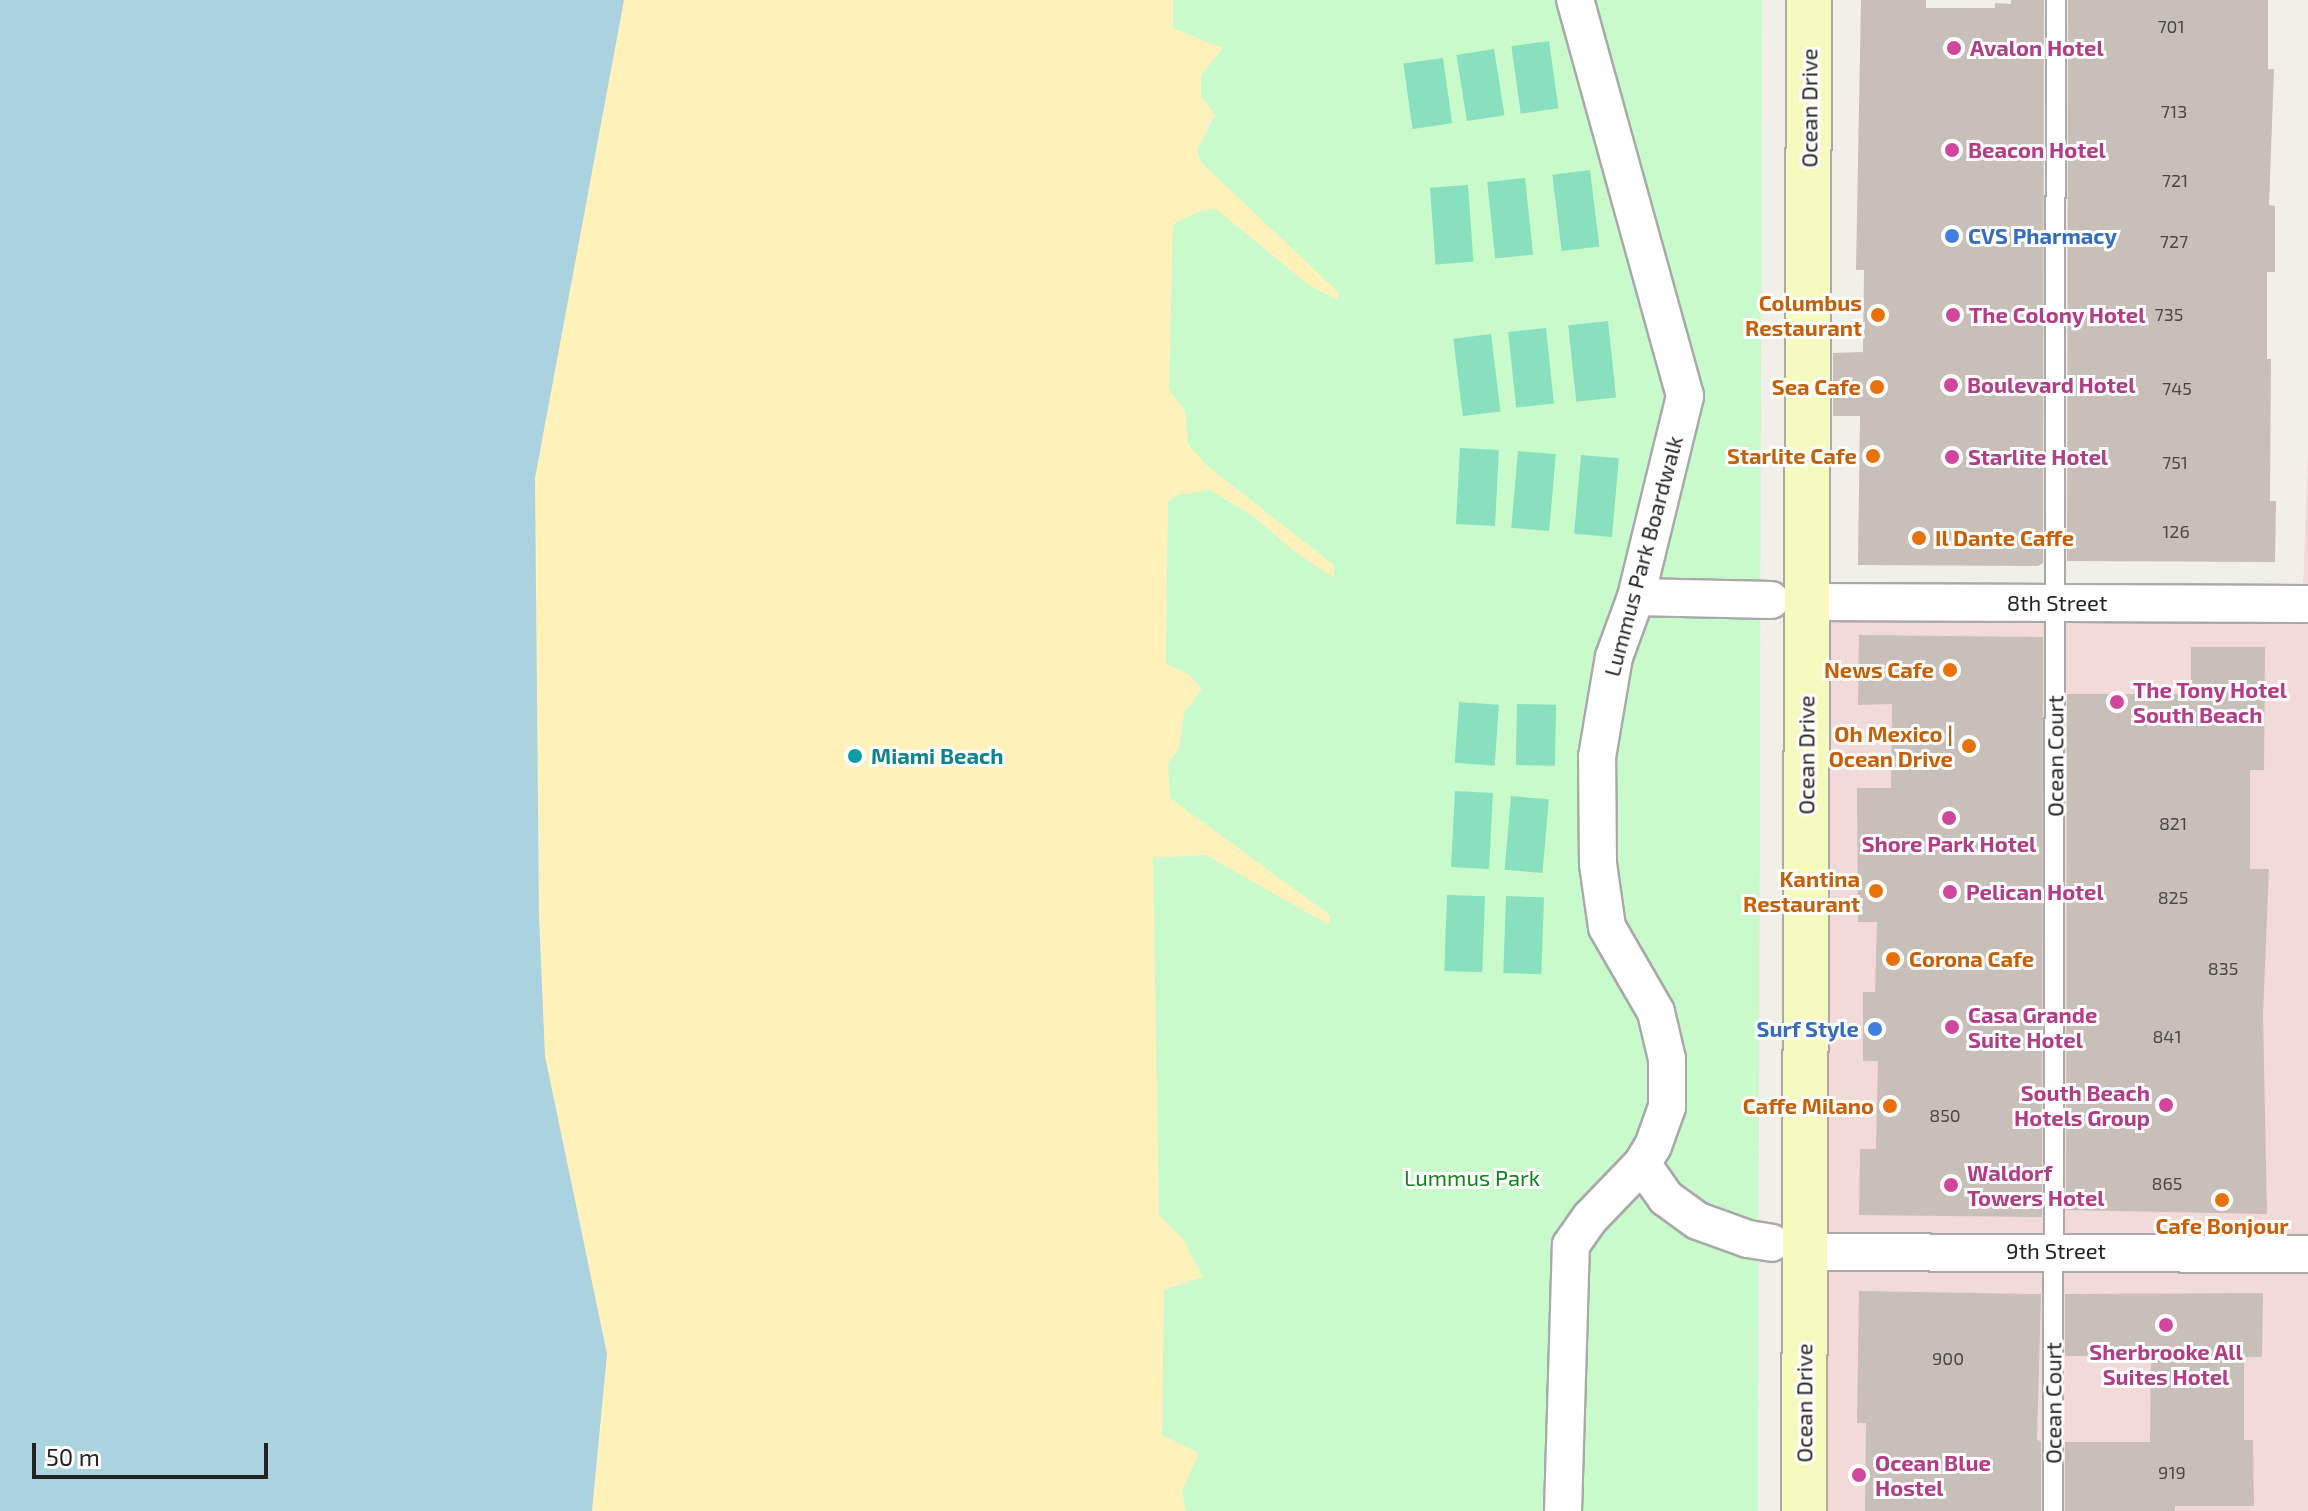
<!DOCTYPE html>
<html>
<head>
<meta charset="utf-8">
<style>
	body { margin:0 }
	#map { position:relative; width:2308px; height:1511px; overflow:hidden; background:#f2efe9; font-family:"Exo 2",sans-serif }
	div>[style] { position:absolute }
	.commercial>* { inset:0; background:#f2dad9 }
	.sand>* { inset:0; background:#fff1ba }
	.park>* { inset:0; background:#c8facc }
	.pitch>* { inset:0; background:#88e0be; transform-origin:0 0 }
	.water>* { inset:0; background:#aad3df }
	.building>* { inset:0; background:#c7bfb8 }
	.roads { filter:drop-shadow(2px 0 #a9a9a9) drop-shadow(-2px 0 #a9a9a9) drop-shadow(0 2px #a9a9a9) drop-shadow(0 -2px #a9a9a9) }
	.lane>* { height:18px; margin:-9px; padding:0 9px; transform-origin:9px; border-radius:9px; background:#fff }
	.street>* { height:36px; margin:-18px; padding:0 18px; transform-origin:18px; border-radius:18px; background:#fff }
	.secondary>* { height:44px; margin:-22px; padding:0 22px; transform-origin:22px; border-radius:22px; background:#f7fabf }
	.dots>* { width:22px; height:22px; translate:-50% -50%; box-sizing:border-box; border:4px solid #fff; border-radius:50% }
	span { translate:-50% -50%; white-space:nowrap; text-align:center; line-height:1.15; -webkit-text-stroke:6px #fff; paint-order:stroke }
	.number-label { font-size:18px; color:#4b4948 }
	.number-label span { -webkit-text-stroke-width:0 }
	.hotel-label { font-size:22px; color:#b23c85; font-weight:700 }
	.left { translate:0 -50%; text-align:left }
	.right { translate:-100% -50%; text-align:right }
	.street-label { font-size:22px; color:#222 }
	.shop-label { font-size:22px; color:#366cbe; font-weight:700 }
	.food-label { font-size:22px; color:#c56008; font-weight:700 }
	.culture-label { font-size:22px; color:#0d838f; font-weight:700 }
	.park-label { font-size:22px; color:#0c8416 }
	.scale { position:absolute; left:32px; top:1443px; width:236px; height:36px; box-sizing:border-box; border:4px solid #222; border-top:0; padding-left:10px; font-size:24px; line-height:28px; white-space:nowrap; color:#222; -webkit-text-stroke:6px #fff; paint-order:stroke }
</style>
</head>
<body>
<div id="map">
	<div class="commercial">
		<div style="clip-path:polygon(2308px 451px,2308px 1511px,1817px 1511px,1822px 618px,2302px 617px)"></div>
	</div>
	<div class="sand">
		<div style="clip-path:polygon(evenodd,624px 0,1173px 0,1174px 28px,1223px 48px,1201px 96px,1215px 115px,1205px 128px,1339px 292px,1641px 1132px,1206px 855px,1154px 858px,1159px 1215px,1183px 1239px,1204px 1277px,1200px 1453px,1182px 1491px,1186px 1511px,592px 1511px,607px 1354px,545px 1056px,539px 917px,535px 478px,624px 0,1310px 286px,1338px 301px,1333px 564px,1205px 464px,1188px 444px,1185px 411px,1310px 286px,624px 0,1295px 552px,1334px 579px,1168px 764px,1179px 748px,1184px 714px,1202px 688px,1188px 674px,1295px 552px)"></div>
	</div>
	<div class="park">
		<div style="clip-path:polygon(1173px 0,1762px 0,1758px 1511px,1186px 1511px,1182px 1491px,1199px 1453px,1162px 1435px,1164px 1290px,1203px 1277px,1183px 1239px,1159px 1215px,1153px 858px,1206px 855px,1329px 925px,1330px 915px,1170px 798px,1168px 763px,1179px 748px,1184px 714px,1202px 688px,1188px 674px,1166px 664px,1168px 502px,1178px 495px,1210px 490px,1253px 516px,1295px 552px,1334px 578px,1334px 565px,1205px 464px,1188px 444px,1185px 411px,1169px 389px,1173px 224px,1201px 211px,1216px 209px,1310px 286px,1338px 300px,1339px 293px,1201px 162px,1197px 150px,1215px 115px,1201px 96px,1201px 75px,1223px 48px,1173px 28px)"></div>
	</div>
	<div class="pitch">
		<div style="left:1549px;top:41px;width:68px;height:38px;rotate:82deg"></div>
		<div style="left:1494px;top:49px;width:67px;height:38px;rotate:81deg"></div>
		<div style="left:1443px;top:58px;width:66px;height:40px;rotate:82deg"></div>
		<div style="left:1590px;top:170px;width:77px;height:38px;rotate:83deg"></div>
		<div style="left:1525px;top:178px;width:77px;height:38px;rotate:84deg"></div>
		<div style="left:1468px;top:185px;width:77px;height:38px;rotate:86deg"></div>
		<div style="left:1608px;top:321px;width:77px;height:40px;rotate:84deg"></div>
		<div style="left:1546px;top:328px;width:76px;height:38px;rotate:84deg"></div>
		<div style="left:1491px;top:334px;width:78px;height:38px;rotate:83deg"></div>
		<div style="left:1460px;top:448px;width:39px;height:76px;rotate:3deg"></div>
		<div style="left:1518px;top:451px;width:38px;height:77px;rotate:5deg"></div>
		<div style="left:1581px;top:455px;width:38px;height:79px;rotate:5deg"></div>
		<div style="left:1459px;top:702px;width:40px;height:61px;rotate:4deg"></div>
		<div style="left:1517px;top:704px;width:39px;height:61px;rotate:1deg"></div>
		<div style="left:1455px;top:791px;width:38px;height:76px;rotate:3deg"></div>
		<div style="left:1511px;top:796px;width:38px;height:74px;rotate:5deg"></div>
		<div style="left:1447px;top:895px;width:38px;height:76px;rotate:2deg"></div>
		<div style="left:1506px;top:896px;width:38px;height:77px;rotate:2deg"></div>
	</div>
	<div class="water">
		<div style="clip-path:polygon(0 0,624px 0,535px 478px,539px 917px,545px 1056px,607px 1354px,592px 1511px,0 1511px)"></div>
	</div>
	<div class="building">
		<div style="clip-path:polygon(1861px 0,1926px 0,1926px 8px,1995px 8px,1995px 3px,2011px 4px,2011px 0,2044px 0,2043px 563px,2038px 566px,1858px 565px,1860px 416px,1833px 416px,1833px 353px,1863px 352px,1864px 270px,1856px 270px)"></div>
		<div style="clip-path:polygon(2068px 0,2268px 0,2268px 69px,2274px 69px,2269px 205px,2275px 206px,2275px 272px,2267px 272px,2267px 359px,2271px 359px,2270px 501px,2276px 501px,2275px 562px,2067px 561px)"></div>
		<div style="clip-path:polygon(1859px 635px,2043px 637px,2042px 1217px,1859px 1215px,1860px 1149px,1876px 1149px,1878px 1061px,1863px 1061px,1863px 992px,1875px 992px,1877px 922px,1858px 922px,1857px 788px,1891px 788px,1892px 704px,1858px 705px)"></div>
		<div style="clip-path:polygon(2191px 647px,2265px 647px,2264px 770px,2250px 770px,2250px 869px,2269px 869px,2263px 1015px,2267px 1214px,2066px 1210px,2067px 694px,2191px 694px)"></div>
		<div style="clip-path:polygon(1859px 1291px,2041px 1294px,2037px 1439px,2041px 1442px,2041px 1511px,1865px 1511px,1866px 1423px,1857px 1423px)"></div>
		<div style="clip-path:polygon(2263px 1293px,2262px 1357px,2244px 1357px,2244px 1440px,2253px 1440px,2254px 1506px,2175px 1506px,2175px 1511px,2065px 1511px,2065px 1442px,2150px 1442px,2151px 1356px,2065px 1356px,2065px 1294px)"></div>
	</div>
	<div class="roads">
		<div class="lane">
			<div style="left:2053px;top:1511px;width:1511px;rotate:-89.89deg"></div>
		</div>
		<div class="street">
			<div style="left:1636px;top:597px;width:135px;rotate:1.3deg"></div>
			<div style="left:1807px;top:602px;width:501px;rotate:0.23deg"></div>
			<div style="left:1642px;top:1164px;width:42px;rotate:54.8deg"></div>
			<div style="left:1666px;top:1198px;width:39px;rotate:36deg"></div>
			<div style="left:1698px;top:1221px;width:53px;rotate:19.8deg"></div>
			<div style="left:1748px;top:1239px;width:24px;rotate:9deg"></div>
			<div style="left:1804px;top:1252px;width:504px;rotate:0.23deg"></div>
			<div style="left:1563px;top:1511px;width:266px;rotate:-88.3deg"></div>
			<div style="left:1571px;top:1245px;width:33px;rotate:-55deg"></div>
			<div style="left:1590px;top:1218px;width:75px;rotate:-46.1deg"></div>
			<div style="left:1642px;top:1164px;width:21px;rotate:-59deg"></div>
			<div style="left:1653px;top:1146px;width:41px;rotate:-70.3deg"></div>
			<div style="left:1667px;top:1107px;width:48px;rotate:-90deg"></div>
			<div style="left:1667px;top:1059px;width:48px;rotate:-103.2deg"></div>
			<div style="left:1656px;top:1012px;width:98px;rotate:-120deg"></div>
			<div style="left:1607px;top:927px;width:64px;rotate:-98.1deg"></div>
			<div style="left:1598px;top:864px;width:107px;rotate:-90.5deg"></div>
			<div style="left:1597px;top:757px;width:101px;rotate:-80.4deg"></div>
			<div style="left:1614px;top:657px;width:64px;rotate:-69.9deg"></div>
			<div style="left:1636px;top:597px;width:207px;rotate:-76.3deg"></div>
			<div style="left:1685px;top:396px;width:411px;rotate:-105.5deg"></div>
		</div>
		<div class="secondary">
			<div style="left:1804px;top:1511px;width:1511px;rotate:-89.81deg"></div>
		</div>
	</div>
	<div class="dots">
		<div style="left:1954px;top:48px;background:#d1479c"></div>
		<div style="left:1952px;top:150px;background:#d1479c"></div>
		<div style="left:1952px;top:236px;background:#3f7fe0"></div>
		<div style="left:1878px;top:315px;background:#e8710a"></div>
		<div style="left:1953px;top:315px;background:#d1479c"></div>
		<div style="left:1951px;top:385px;background:#d1479c"></div>
		<div style="left:1877px;top:387px;background:#e8710a"></div>
		<div style="left:1873px;top:456px;background:#e8710a"></div>
		<div style="left:1952px;top:457px;background:#d1479c"></div>
		<div style="left:1919px;top:538px;background:#e8710a"></div>
		<div style="left:1950px;top:670px;background:#e8710a"></div>
		<div style="left:2117px;top:702px;background:#d1479c"></div>
		<div style="left:1969px;top:746px;background:#e8710a"></div>
		<div style="left:855px;top:756px;background:#0f9aa8"></div>
		<div style="left:1949px;top:818px;background:#d1479c"></div>
		<div style="left:1876px;top:891px;background:#e8710a"></div>
		<div style="left:1950px;top:892px;background:#d1479c"></div>
		<div style="left:1893px;top:959px;background:#e8710a"></div>
		<div style="left:1952px;top:1027px;background:#d1479c"></div>
		<div style="left:1875px;top:1029px;background:#3f7fe0"></div>
		<div style="left:2166px;top:1105px;background:#d1479c"></div>
		<div style="left:1890px;top:1106px;background:#e8710a"></div>
		<div style="left:1951px;top:1185px;background:#d1479c"></div>
		<div style="left:2222px;top:1200px;background:#e8710a"></div>
		<div style="left:2166px;top:1325px;background:#d1479c"></div>
		<div style="left:1859px;top:1475px;background:#d1479c"></div>
	</div>
	<div class="number-label">
		<span style="left:2171px;top:26px">701</span>
		<span style="left:2174px;top:111px">713</span>
		<span style="left:2175px;top:180px">721</span>
		<span style="left:2174px;top:241px">727</span>
		<span style="left:2169px;top:314px">735</span>
		<span style="left:2177px;top:388px">745</span>
		<span style="left:2175px;top:462px">751</span>
		<span style="left:2176px;top:531px">126</span>
		<span style="left:2173px;top:823px">821</span>
		<span style="left:2173px;top:897px">825</span>
		<span style="left:2223px;top:968px">835</span>
		<span style="left:2167px;top:1036px">841</span>
		<span style="left:1945px;top:1115px">850</span>
		<span style="left:2167px;top:1183px">865</span>
		<span style="left:1948px;top:1358px">900</span>
		<span style="left:2172px;top:1472px">919</span>
	</div>
	<div class="hotel-label">
		<span class="left" style="left:1970px;top:48px">Avalon Hotel</span>
		<span class="left" style="left:1968px;top:150px">Beacon Hotel</span>
		<span class="left" style="left:1969px;top:315px">The Colony Hotel</span>
		<span class="left" style="left:1967px;top:385px">Boulevard Hotel</span>
		<span class="left" style="left:1968px;top:457px">Starlite Hotel</span>
		<span class="left" style="left:2133px;top:702px">The Tony Hotel<br>South Beach</span>
		<span style="left:1949px;top:844px">Shore Park Hotel</span>
		<span class="left" style="left:1966px;top:892px">Pelican Hotel</span>
		<span class="left" style="left:1968px;top:1027px">Casa Grande<br>Suite Hotel</span>
		<span class="right" style="left:2150px;top:1105px">South Beach<br>Hotels Group</span>
		<span class="left" style="left:1967px;top:1185px">Waldorf<br>Towers Hotel</span>
		<span style="left:2166px;top:1364px">Sherbrooke All<br>Suites Hotel</span>
		<span class="left" style="left:1875px;top:1475px">Ocean Blue<br>Hostel</span>
	</div>
	<div class="street-label">
		<span style="left:1809px;top:108px;rotate:-90deg">Ocean Drive</span>
		<span style="left:1643px;top:556px;rotate:-75deg">Lummus Park Boardwalk</span>
		<span style="left:2057px;top:603px">8th Street</span>
		<span style="left:1806px;top:755px;rotate:-90deg">Ocean Drive</span>
		<span style="left:2055px;top:756px;rotate:-90deg">Ocean Court</span>
		<span style="left:2056px;top:1251px">9th Street</span>
		<span style="left:1804px;top:1403px;rotate:-90deg">Ocean Drive</span>
		<span style="left:2053px;top:1403px;rotate:-90deg">Ocean Court</span>
	</div>
	<div class="shop-label">
		<span class="left" style="left:1968px;top:236px">CVS Pharmacy</span>
		<span class="right" style="left:1859px;top:1029px">Surf Style</span>
	</div>
	<div class="food-label">
		<span class="right" style="left:1862px;top:315px">Columbus<br>Restaurant</span>
		<span class="right" style="left:1861px;top:387px">Sea Cafe</span>
		<span class="right" style="left:1857px;top:456px">Starlite Cafe</span>
		<span class="left" style="left:1935px;top:538px">Il Dante Caffe</span>
		<span class="right" style="left:1934px;top:670px">News Cafe</span>
		<span class="right" style="left:1953px;top:746px">Oh Mexico |<br>Ocean Drive</span>
		<span class="right" style="left:1860px;top:891px">Kantina<br>Restaurant</span>
		<span class="left" style="left:1909px;top:959px">Corona Cafe</span>
		<span class="right" style="left:1874px;top:1106px">Caffe Milano</span>
		<span style="left:2222px;top:1226px">Cafe Bonjour</span>
	</div>
	<div class="culture-label">
		<span class="left" style="left:871px;top:756px">Miami Beach</span>
	</div>
	<div class="park-label">
		<span style="left:1472px;top:1178px">Lummus Park</span>
	</div>
	<div class="scale">50 m</div>
</div>
</body>
</html>
